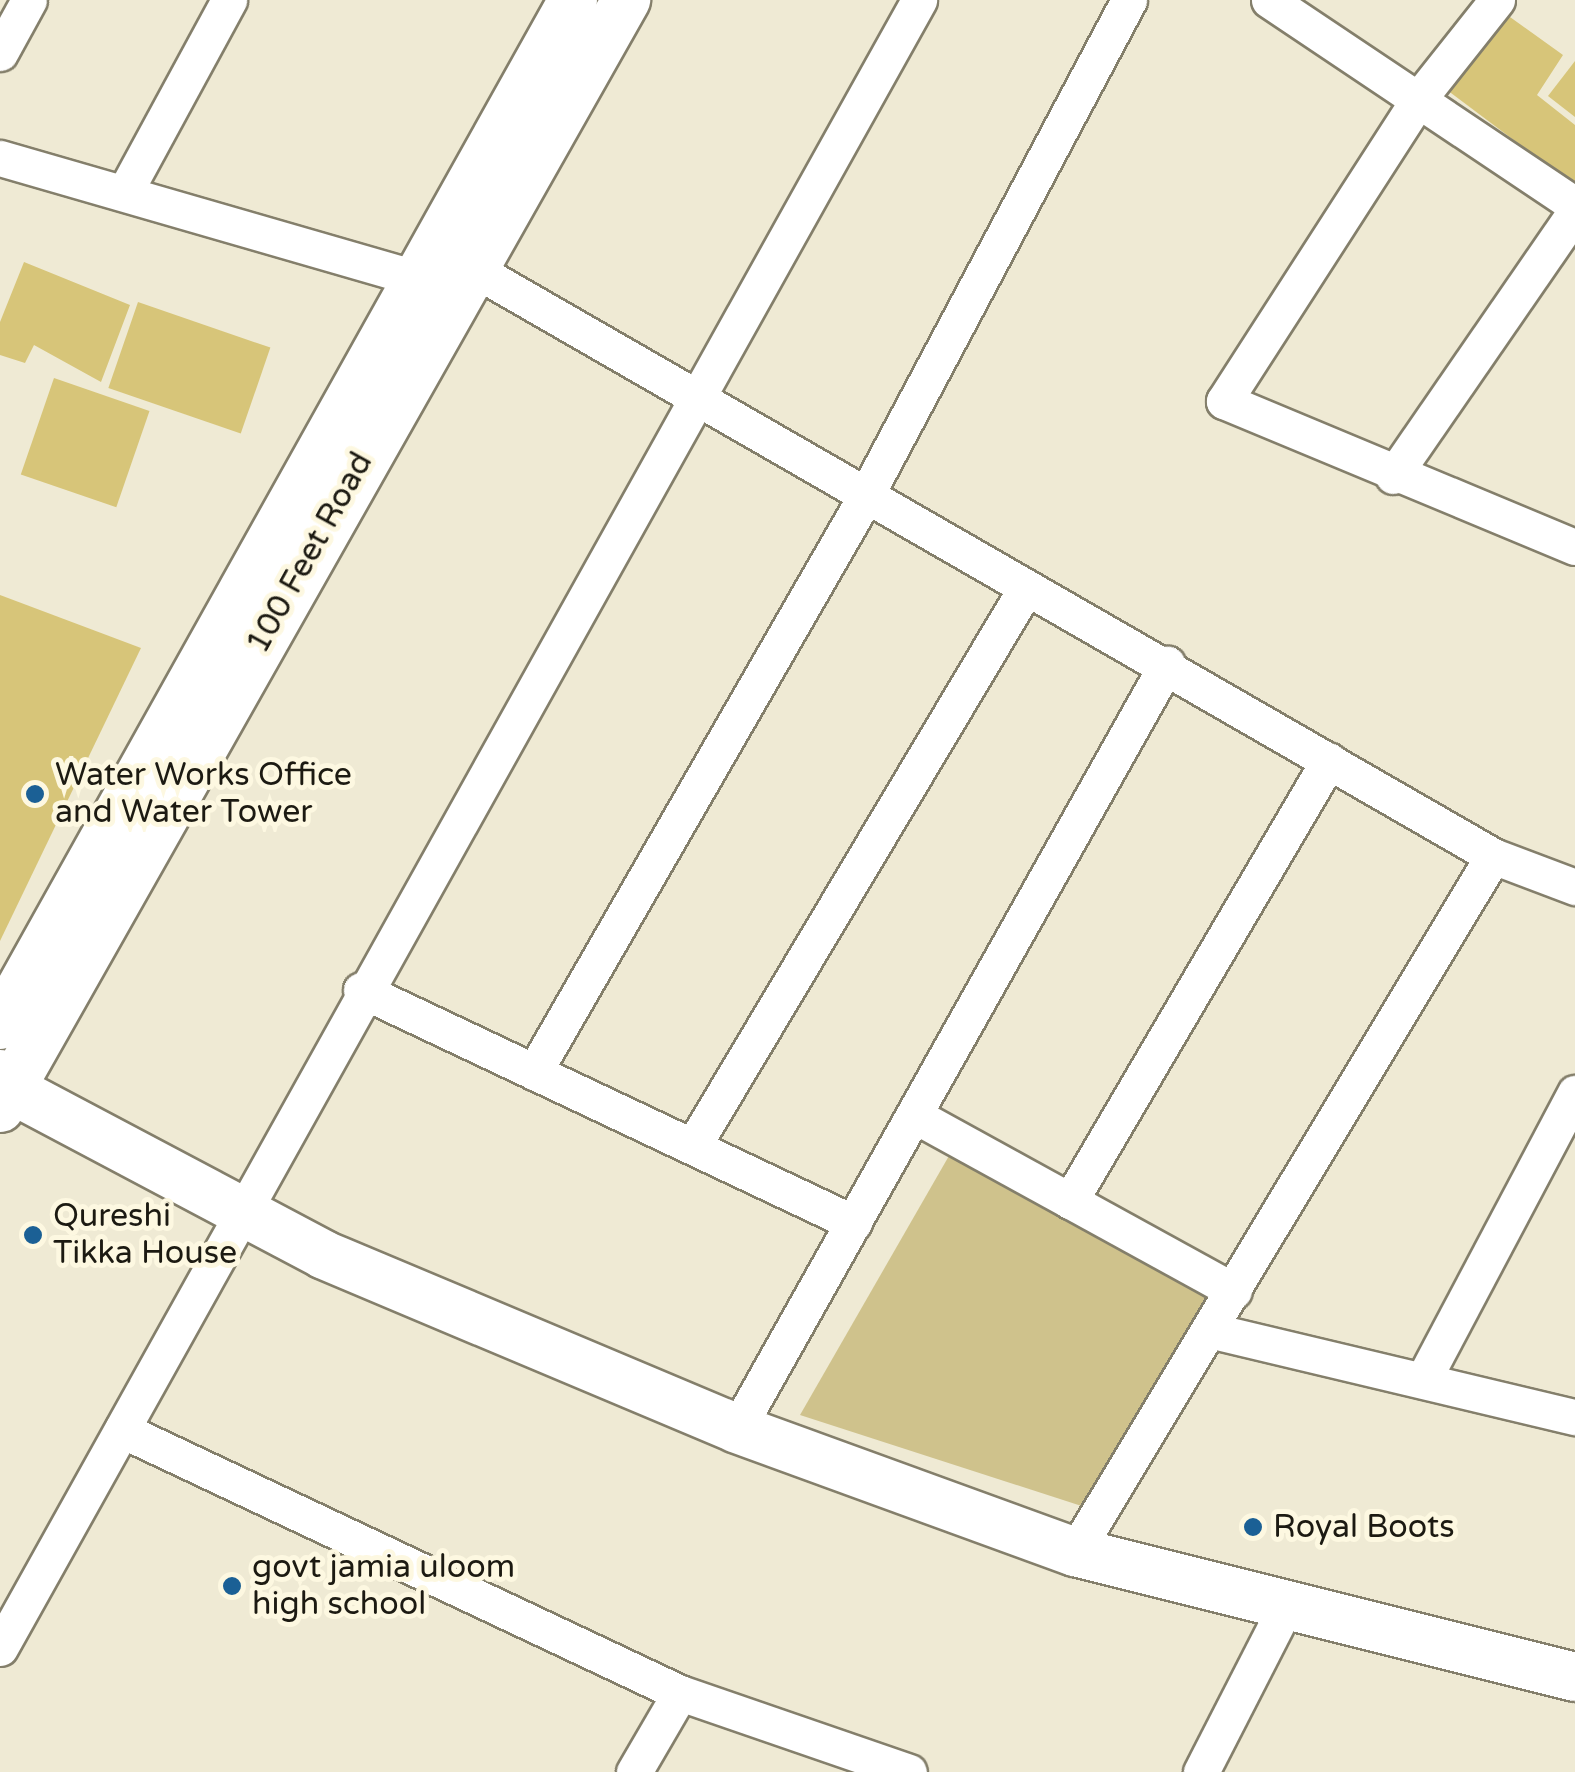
<!DOCTYPE html>
<html>
<head>
<meta charset="utf-8">
<style>
	body { margin:0 }
	#map { position:relative; width:1575px; height:1772px; overflow:hidden; background:#efead4; font-family:"Varela Round",sans-serif }
	div>[style] { position:absolute }
	.green>* { inset:0; background:#cfc28c }
	.building>* { inset:0; background:#d7c579; transform-origin:0 0 }
	.roads { filter:drop-shadow(2px 0 #847f6b) drop-shadow(-2px 0 #847f6b) drop-shadow(0 2px #847f6b) drop-shadow(0 -2px #847f6b) }
	.minor>* { height:35px; margin:-17.5px; padding:0 17.5px; transform-origin:17.5px; border-radius:17.5px; background:#fff }
	.secondary>* { height:48px; margin:-24px; padding:0 24px; transform-origin:24px; border-radius:24px; background:#fff }
	.dots>* { width:28px; height:28px; translate:-50% -50%; box-sizing:border-box; border:5px solid #fdf8e1; border-radius:50% }
	span { translate:-50% -50%; white-space:nowrap; text-align:center; line-height:1.15; -webkit-text-stroke:10px #fdf8e1; paint-order:stroke }
	.street-label { font-size:32px; color:#1c1a12 }
	.poi-label { font-size:32px; color:#1c1a12 }
	.left { translate:0 -50%; text-align:left }
</style>
</head>
<body>
<div id="map">
	<div class="green">
		<div style="clip-path:polygon(965px 1128px,1241px 1277px,1097px 1511px,800px 1415px)"></div>
	</div>
	<div class="building">
		<div style="clip-path:polygon(1503px 12px,1563px 55px,1537px 95px,1575px 125px,1575px 186px,1447px 90px)"></div>
		<div style="clip-path:polygon(1575px 61px,1575px 117px,1548px 96px)"></div>
		<div style="clip-path:polygon(24px 262px,130px 305px,101px 382px,34px 345px,25px 363px,0 355px,0 322px)"></div>
		<div style="left:138px;top:302px;width:140px;height:91px;rotate:19deg"></div>
		<div style="left:54px;top:378px;width:101px;height:102px;rotate:19deg"></div>
		<div style="clip-path:polygon(0 595px,141px 648px,0 941px)"></div>
	</div>
	<div class="roads">
		<div class="minor">
			<div style="left:1269px;top:0;width:368px;rotate:33.8deg"></div>
			<div style="left:1497px;top:0;width:124px;rotate:128.4deg"></div>
			<div style="left:1420px;top:97px;width:362px;rotate:122.8deg"></div>
			<div style="left:1224px;top:401px;width:380px;rotate:22.6deg"></div>
			<div style="left:0;top:53px;width:60px;rotate:-61.3deg"></div>
			<div style="left:0;top:158px;width:429px;rotate:16.1deg"></div>
			<div style="left:127px;top:188px;width:214px;rotate:-61.5deg"></div>
			<div style="left:470px;top:267px;width:1180px;rotate:29.93deg"></div>
			<div style="left:1493px;top:856px;width:88px;rotate:20.7deg"></div>
			<div style="left:1393px;top:476px;width:321px;rotate:-55.4deg"></div>
			<div style="left:361px;top:990px;width:545px;rotate:25.3deg"></div>
			<div style="left:534px;top:1072px;width:661px;rotate:-60.06deg"></div>
			<div style="left:864px;top:499px;width:565px;rotate:-62.03deg"></div>
			<div style="left:914px;top:1115px;width:365px;rotate:28.8deg"></div>
			<div style="left:693px;top:1146px;width:644px;rotate:-59.17deg"></div>
			<div style="left:1070px;top:1201px;width:511px;rotate:-59.57deg"></div>
			<div style="left:1209px;top:1330px;width:376px;rotate:13.4deg"></div>
			<div style="left:1423px;top:1380px;width:325px;rotate:-62.1deg"></div>
			<div style="left:737px;top:1429px;width:878px;rotate:-60.66deg"></div>
			<div style="left:122px;top:1430px;width:617px;rotate:25.24deg"></div>
			<div style="left:680px;top:1693px;width:242px;rotate:19deg"></div>
			<div style="left:1075px;top:1552px;width:812px;rotate:-59.01deg"></div>
			<div style="left:0;top:1648px;width:1887px;rotate:-60.85deg"></div>
			<div style="left:634px;top:1772px;width:91px;rotate:-59.8deg"></div>
			<div style="left:1201px;top:1772px;width:180px;rotate:-62.9deg"></div>
		</div>
		<div class="secondary">
			<div style="left:0;top:1025px;width:1174px;rotate:-60.79deg"></div>
			<div style="left:0;top:1074px;width:19px;rotate:54deg"></div>
			<div style="left:11px;top:1089px;width:354px;rotate:27.9deg"></div>
			<div style="left:324px;top:1255px;width:448px;rotate:22.8deg"></div>
			<div style="left:737px;top:1429px;width:360px;rotate:20deg"></div>
			<div style="left:1075px;top:1552px;width:515px;rotate:14.04deg"></div>
			<div style="left:0;top:1108px;width:1273px;rotate:-60.53deg"></div>
		</div>
	</div>
	<div class="dots">
		<div style="left:35px;top:794px;background:#1b6095"></div>
		<div style="left:33px;top:1235px;background:#1b6095"></div>
		<div style="left:1253px;top:1527px;background:#1b6095"></div>
		<div style="left:232px;top:1586px;background:#1b6095"></div>
	</div>
	<div class="street-label">
		<span style="left:310px;top:553px;rotate:-61deg">100 Feet Road</span>
	</div>
	<div class="poi-label">
		<span class="left" style="left:55px;top:794px">Water Works Office<br>and Water Tower</span>
		<span class="left" style="left:53px;top:1235px">Qureshi<br>Tikka House</span>
		<span class="left" style="left:1273px;top:1527px">Royal Boots</span>
		<span class="left" style="left:252px;top:1586px">govt jamia uloom<br>high school</span>
	</div>
</div>
</body>
</html>
